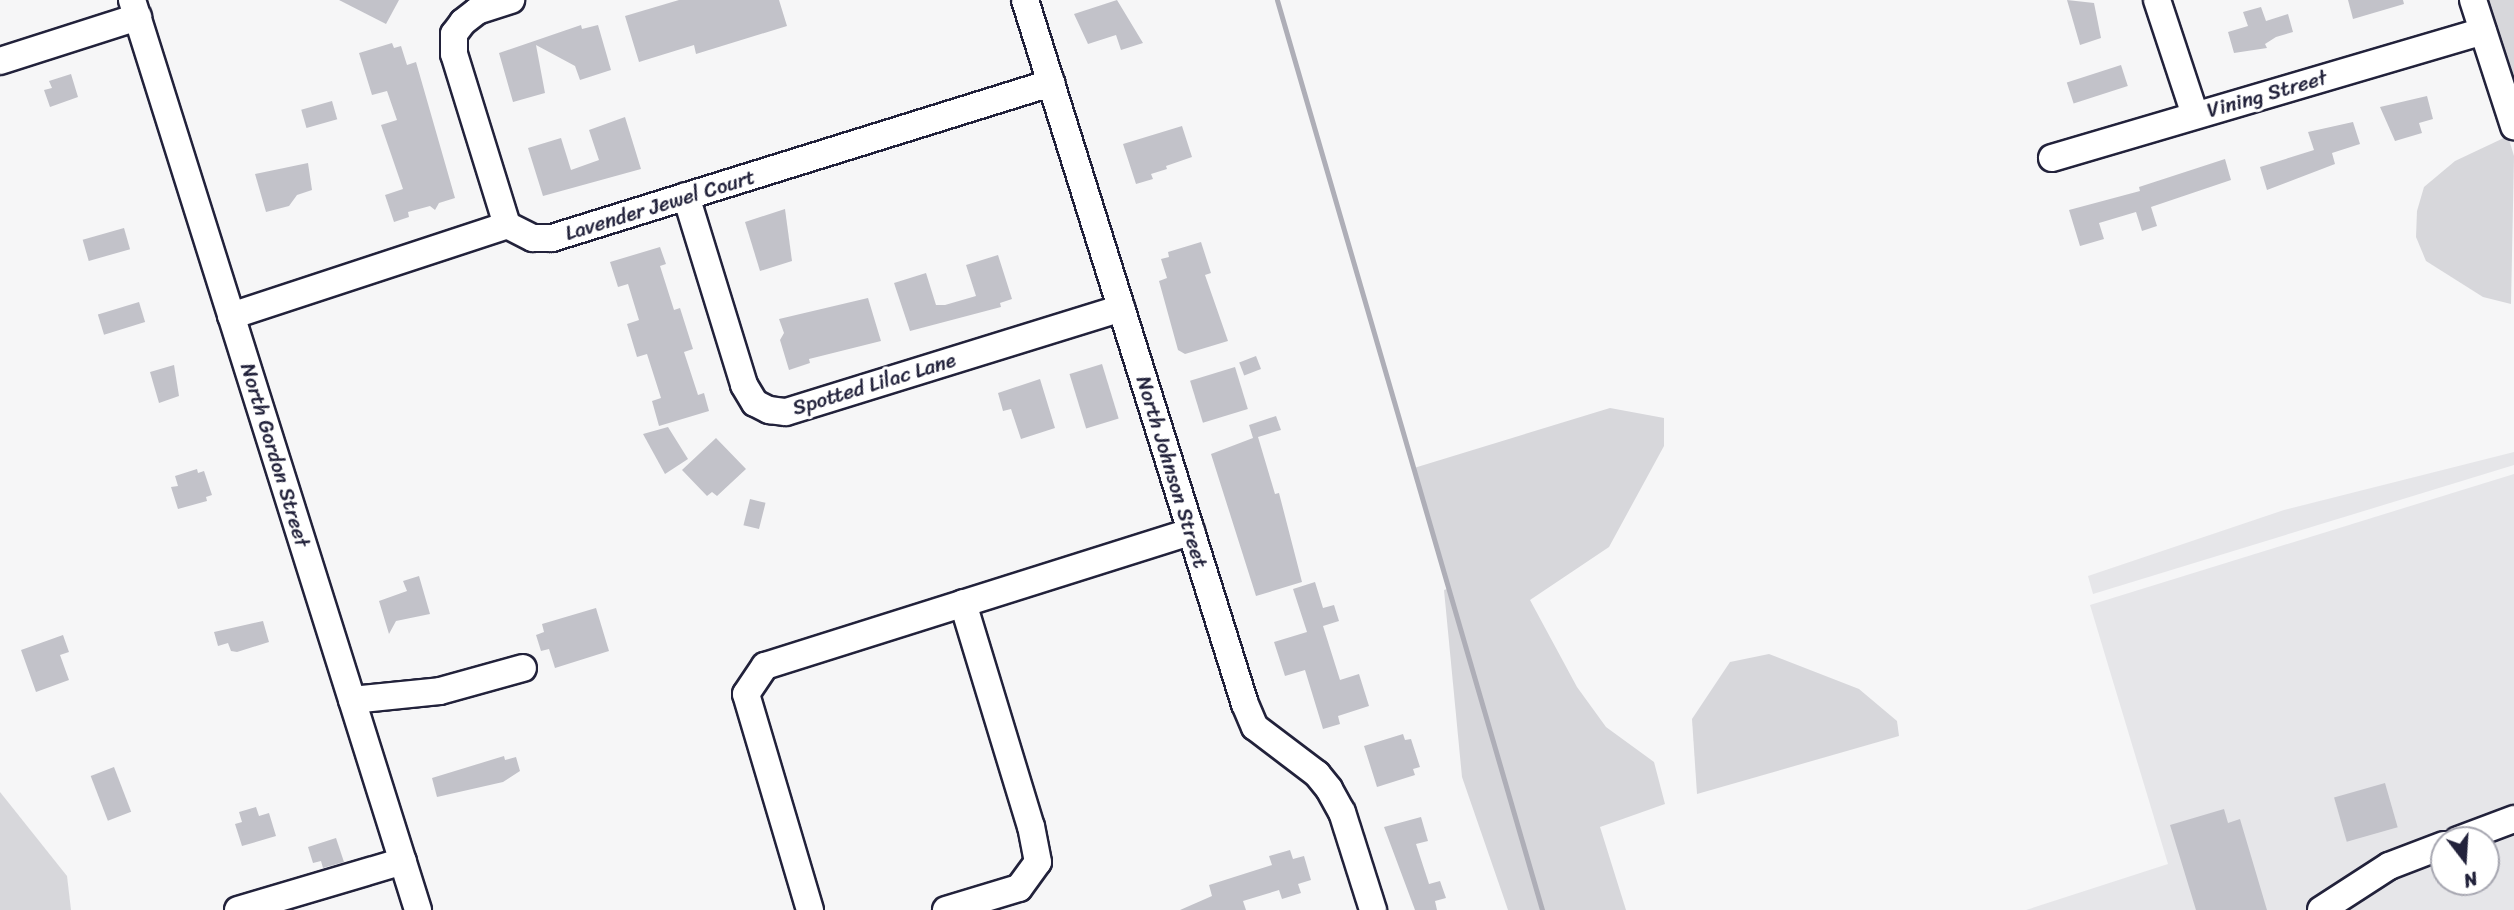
<!DOCTYPE html>
<html>
<head>
<meta charset="utf-8">
<style>
	body { margin:0 }
	#map { position:relative; width:2514px; height:910px; overflow:hidden; background:#f6f6f7; font-family:Sriracha,sans-serif }
	div>[style] { position:absolute }
	.built>* { inset:0; background:#e6e6e9 }
	.green>* { inset:0; background:#d7d7db }
	.stream>* { height:5px; margin:-2.5px; padding:0 2.5px; transform-origin:2.5px; border-radius:2.5px; background:#aeaeb7 }
	.building>* { inset:0; background:#c2c2c9; transform-origin:0 0 }
	.roads { filter:drop-shadow(2px 0 #22223b) drop-shadow(-2px 0 #22223b) drop-shadow(0 2px #22223b) drop-shadow(0 -2px #22223b) }
	.minor>* { height:26px; margin:-13px; padding:0 13px; transform-origin:13px; border-radius:13px; background:#fff }
	span { translate:-50% -50%; white-space:nowrap; text-align:center; line-height:1.15; -webkit-text-stroke:6px #fff; paint-order:stroke }
	.street-label { font-size:21px; color:#22223b }
	.north { position:absolute; left:2430px; top:826px; width:70px; height:70px; box-sizing:border-box; background:#fff; border:2px solid #a7a7b1; border-radius:50%; rotate:163deg; font-size:19px; font-weight:700; line-height:28px; text-align:center; color:#22223b }
	.north::after { content:''; display:block; margin:auto; width:24px; height:32px; background:#22223b; clip-path:polygon(50% 0,100% 100%,50% 72%,0 100%) }
</style>
</head>
<body>
<div id="map">
	<div class="built">
		<div style="clip-path:polygon(2514px 452px,2514px 465px,2093px 594px,2088px 576px,2284px 510px)"></div>
		<div style="clip-path:polygon(evenodd,2514px 474px,2514px 910px,2026px 910px,2168px 864px,2090px 605px,2514px 474px,2444px 840px,2486px 840px,2486px 882px,2444px 882px,2444px 840px)"></div>
	</div>
	<div class="green">
		<div style="clip-path:polygon(2483px 0,2514px 0,2514px 96px)"></div>
		<div style="clip-path:polygon(2508px 136px,2514px 156px,2511px 304px,2483px 297px,2426px 261px,2416px 237px,2417px 211px,2424px 187px,2455px 161px)"></div>
		<div style="clip-path:polygon(1610px 408px,1664px 418px,1664px 446px,1609px 547px,1530px 600px,1577px 687px,1606px 727px,1654px 762px,1665px 804px,1600px 827px,1626px 910px,1508px 910px,1462px 777px,1444px 590px,1450px 588px,1414px 468px)"></div>
		<div style="clip-path:polygon(1769px 654px,1859px 689px,1897px 721px,1899px 736px,1697px 794px,1692px 719px,1730px 662px)"></div>
		<div style="clip-path:polygon(0 792px,67px 876px,71px 910px,0 910px)"></div>
	</div>
	<div class="stream">
		<div style="left:1277px;top:0;width:948px;rotate:73.76deg"></div>
	</div>
	<div class="building">
		<div style="clip-path:polygon(339px 0,399px 0,386px 24px)"></div>
		<div style="clip-path:polygon(679px 0,779px 0,787px 26px,696px 54px,694px 45px,639px 62px,625px 16px)"></div>
		<div style="clip-path:polygon(1117px 0,1143px 43px,1121px 50px,1116px 35px,1088px 44px,1074px 14px)"></div>
		<div style="clip-path:polygon(2067px 0,2094px 3px,2101px 38px,2080px 45px)"></div>
		<div style="clip-path:polygon(2348px 0,2403px 0,2404px 4px,2353px 19px)"></div>
		<div style="clip-path:polygon(2261px 7px,2266px 21px,2288px 14px,2293px 32px,2276px 37px,2265px 44px,2267px 48px,2234px 53px,2228px 32px,2248px 26px,2243px 12px)"></div>
		<div style="clip-path:polygon(581px 25px,582px 29px,598px 25px,611px 70px,580px 80px,575px 66px,536px 45px,545px 93px,513px 102px,499px 53px)"></div>
		<div style="clip-path:polygon(392px 43px,394px 48px,401px 46px,407px 65px,416px 62px,455px 198px,439px 203px,435px 210px,430px 206px,408px 212px,409px 217px,394px 222px,385px 195px,403px 189px,381px 125px,397px 120px,387px 91px,372px 95px,359px 53px)"></div>
		<div style="left:2121px;top:65px;width:22px;height:57px;rotate:72deg"></div>
		<div style="clip-path:polygon(71px 74px,78px 97px,50px 107px,44px 90px,52px 88px,49px 81px)"></div>
		<div style="clip-path:polygon(2427px 96px,2433px 119px,2419px 123px,2422px 133px,2395px 141px,2380px 107px)"></div>
		<div style="left:332px;top:101px;width:19px;height:32px;rotate:74deg"></div>
		<div style="clip-path:polygon(625px 117px,641px 169px,543px 196px,528px 148px,561px 138px,571px 170px,599px 160px,589px 130px)"></div>
		<div style="clip-path:polygon(2353px 122px,2360px 144px,2332px 153px,2335px 164px,2267px 190px,2260px 167px,2314px 150px,2308px 132px)"></div>
		<div style="clip-path:polygon(1182px 126px,1192px 157px,1166px 166px,1167px 169px,1151px 174px,1153px 179px,1136px 184px,1123px 144px)"></div>
		<div style="clip-path:polygon(2225px 159px,2231px 180px,2151px 207px,2157px 226px,2142px 231px,2136px 212px,2099px 223px,2104px 239px,2080px 246px,2069px 210px,2140px 191px,2139px 187px)"></div>
		<div style="clip-path:polygon(308px 163px,312px 190px,297px 195px,289px 206px,266px 212px,255px 174px)"></div>
		<div style="clip-path:polygon(785px 209px,792px 261px,760px 271px,745px 222px)"></div>
		<div style="left:124px;top:228px;width:22px;height:43px;rotate:74deg"></div>
		<div style="clip-path:polygon(1201px 242px,1211px 273px,1205px 275px,1228px 341px,1185px 354px,1178px 350px,1159px 281px,1167px 278px,1161px 259px,1169px 257px,1168px 252px)"></div>
		<div style="clip-path:polygon(660px 247px,666px 264px,660px 266px,674px 310px,680px 308px,693px 349px,684px 352px,698px 395px,704px 393px,709px 411px,659px 426px,652px 401px,661px 398px,647px 354px,637px 357px,627px 324px,639px 320px,628px 284px,618px 287px,610px 262px)"></div>
		<div style="clip-path:polygon(998px 255px,1012px 299px,1000px 303px,1001px 307px,910px 331px,894px 283px,926px 273px,936px 305px,945px 305px,976px 296px,966px 265px)"></div>
		<div style="clip-path:polygon(868px 298px,881px 341px,809px 359px,810px 363px,789px 370px,780px 340px,784px 333px,779px 319px)"></div>
		<div style="left:139px;top:302px;width:21px;height:43px;rotate:73deg"></div>
		<div style="left:1256px;top:356px;width:14px;height:18px;rotate:69deg"></div>
		<div style="left:1102px;top:364px;width:57px;height:34px;rotate:73deg"></div>
		<div style="clip-path:polygon(174px 365px,179px 396px,159px 403px,150px 372px)"></div>
		<div style="left:1235px;top:367px;width:44px;height:47px;rotate:73deg"></div>
		<div style="clip-path:polygon(1040px 379px,1055px 428px,1021px 439px,1011px 409px,1003px 411px,998px 393px)"></div>
		<div style="clip-path:polygon(1276px 416px,1281px 430px,1258px 437px,1275px 494px,1279px 493px,1302px 582px,1256px 596px,1211px 454px,1253px 438px,1249px 425px)"></div>
		<div style="clip-path:polygon(668px 427px,688px 459px,665px 474px,643px 434px)"></div>
		<div style="clip-path:polygon(716px 438px,746px 469px,717px 496px,712px 492px,707px 496px,682px 470px)"></div>
		<div style="clip-path:polygon(197px 469px,198px 473px,204px 471px,212px 495px,206px 497px,207px 501px,178px 509px,171px 487px,178px 486px,175px 476px)"></div>
		<div style="left:750px;top:499px;width:16px;height:27px;rotate:14deg"></div>
		<div style="clip-path:polygon(419px 576px,430px 614px,396px 621px,389px 634px,379px 601px,407px 591px,403px 581px)"></div>
		<div style="clip-path:polygon(1315px 582px,1323px 608px,1334px 605px,1339px 621px,1323px 626px,1340px 680px,1359px 674px,1369px 706px,1338px 716px,1340px 724px,1323px 729px,1305px 670px,1285px 676px,1274px 642px,1307px 632px,1293px 589px)"></div>
		<div style="clip-path:polygon(596px 608px,609px 651px,555px 668px,549px 649px,541px 651px,536px 635px,544px 632px,542px 624px)"></div>
		<div style="clip-path:polygon(263px 621px,269px 642px,237px 652px,231px 651px,228px 643px,218px 646px,214px 632px)"></div>
		<div style="clip-path:polygon(63px 635px,69px 652px,60px 655px,69px 680px,36px 692px,21px 650px)"></div>
		<div style="clip-path:polygon(1403px 734px,1405px 740px,1411px 739px,1420px 767px,1413px 769px,1415px 775px,1377px 787px,1364px 746px)"></div>
		<div style="clip-path:polygon(504px 756px,505px 760px,516px 757px,520px 771px,503px 782px,437px 797px,432px 778px)"></div>
		<div style="left:114px;top:767px;width:48px;height:25px;rotate:69deg"></div>
		<div style="left:2385px;top:783px;width:46px;height:53px;rotate:74deg"></div>
		<div style="clip-path:polygon(256px 807px,259px 816px,269px 813px,276px 836px,242px 846px,235px 824px,242px 822px,239px 812px)"></div>
		<div style="clip-path:polygon(2224px 809px,2228px 823px,2240px 819px,2267px 910px,2196px 910px,2170px 825px)"></div>
		<div style="clip-path:polygon(1421px 817px,1428px 841px,1416px 844px,1429px 884px,1440px 881px,1446px 898px,1435px 901px,1437px 910px,1415px 910px,1384px 827px)"></div>
		<div style="clip-path:polygon(336px 838px,344px 862px,323px 868px,321px 861px,313px 863px,308px 847px)"></div>
		<div style="clip-path:polygon(1290px 850px,1293px 859px,1304px 856px,1311px 880px,1298px 884px,1301px 893px,1282px 899px,1279px 890px,1243px 901px,1246px 910px,1180px 910px,1212px 896px,1209px 885px,1272px 865px,1269px 856px)"></div>
	</div>
	<div class="roads">
		<div class="minor">
			<div style="left:132px;top:0;width:954px;rotate:72.55deg"></div>
			<div style="left:1025px;top:0;width:738px;rotate:72.65deg"></div>
			<div style="left:1245px;top:704px;width:25px;rotate:67deg"></div>
			<div style="left:1255px;top:727px;width:78px;rotate:37.2deg"></div>
			<div style="left:1317px;top:774px;width:19px;rotate:51deg"></div>
			<div style="left:1329px;top:789px;width:26px;rotate:61deg"></div>
			<div style="left:1342px;top:812px;width:103px;rotate:72.4deg"></div>
			<div style="left:2157px;top:0;width:121px;rotate:71.7deg"></div>
			<div style="left:2473px;top:0;width:133px;rotate:72deg"></div>
			<div style="left:0;top:61px;width:145px;rotate:-17.7deg"></div>
			<div style="left:2052px;top:158px;width:449px;rotate:-16.4deg"></div>
			<div style="left:686px;top:196px;width:198px;rotate:72.9deg"></div>
			<div style="left:744px;top:385px;width:21px;rotate:59deg"></div>
			<div style="left:755px;top:403px;width:16px;rotate:27deg"></div>
			<div style="left:769px;top:410px;width:17px;rotate:7deg"></div>
			<div style="left:786px;top:412px;width:351px;rotate:-17.2deg"></div>
			<div style="left:507px;top:225px;width:179px;rotate:-107.2deg"></div>
			<div style="left:454px;top:54px;width:20px;rotate:-90deg"></div>
			<div style="left:454px;top:34px;width:15px;rotate:-53deg"></div>
			<div style="left:463px;top:22px;width:18px;rotate:-38deg"></div>
			<div style="left:477px;top:11px;width:36px;rotate:-18deg"></div>
			<div style="left:231px;top:316px;width:291px;rotate:-18.2deg"></div>
			<div style="left:507px;top:225px;width:29px;rotate:27deg"></div>
			<div style="left:533px;top:238px;width:19px"></div>
			<div style="left:552px;top:238px;width:523px;rotate:-17.26deg"></div>
			<div style="left:352px;top:700px;width:88px;rotate:-5.8deg"></div>
			<div style="left:440px;top:691px;width:86px;rotate:-15.5deg"></div>
			<div style="left:2458px;top:840px;width:60px;rotate:-20.6deg"></div>
			<div style="left:238px;top:910px;width:172px;rotate:-16.5deg"></div>
			<div style="left:810px;top:910px;width:225px;rotate:-106.5deg"></div>
			<div style="left:746px;top:694px;width:34px;rotate:-56deg"></div>
			<div style="left:765px;top:666px;width:447px;rotate:-17.5deg"></div>
			<div style="left:946px;top:910px;width:76px;rotate:-16.8deg"></div>
			<div style="left:1019px;top:888px;width:32px;rotate:-54deg"></div>
			<div style="left:1038px;top:862px;width:36px;rotate:-101deg"></div>
			<div style="left:1031px;top:827px;width:234px;rotate:-106.9deg"></div>
			<div style="left:2321px;top:910px;width:81px;rotate:-32.9deg"></div>
			<div style="left:2389px;top:866px;width:59px;rotate:-20.9deg"></div>
		</div>
	</div>
	<div class="street-label">
		<span style="left:2267px;top:94px;rotate:-16deg">Vining Street</span>
		<span style="left:660px;top:205px;rotate:-17deg">Lavender Jewel Court</span>
		<span style="left:874px;top:384px;rotate:-17deg">Spotted Lilac Lane</span>
		<span style="left:275px;top:455px;rotate:73deg">North Gordon Street</span>
		<span style="left:1172px;top:472px;rotate:73deg">North Johnson Street</span>
	</div>
	<div class="north">N</div>
</div>
</body>
</html>
